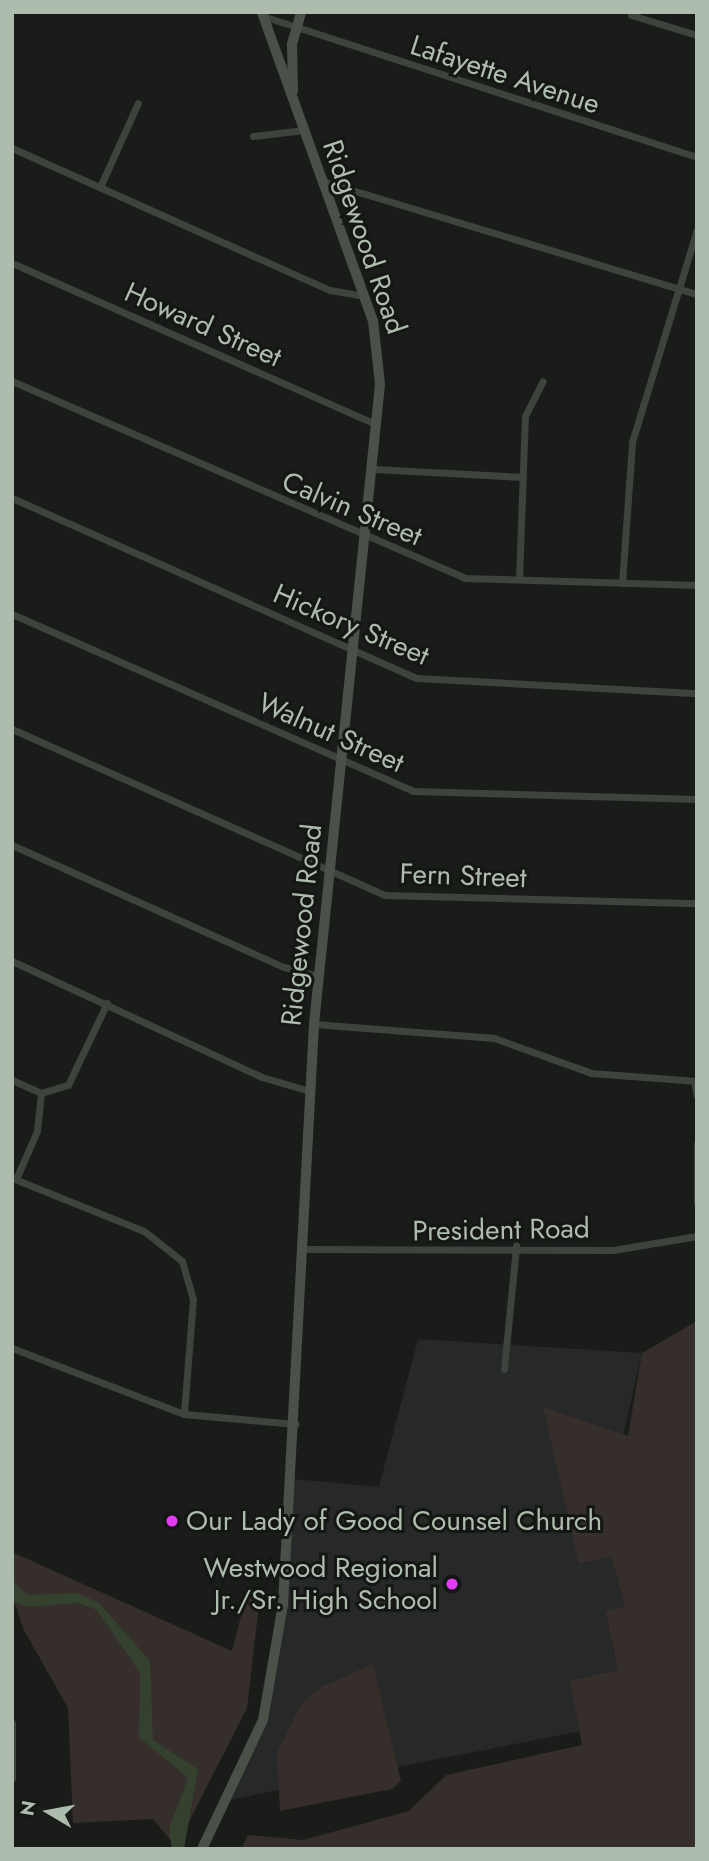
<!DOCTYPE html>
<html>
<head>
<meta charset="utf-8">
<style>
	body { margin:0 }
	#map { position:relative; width:709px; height:1861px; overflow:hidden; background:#1a1c1a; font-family:Jost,sans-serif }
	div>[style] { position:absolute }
	.built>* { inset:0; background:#262927 }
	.green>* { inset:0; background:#352e2a }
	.water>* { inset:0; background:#35412f }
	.street>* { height:7px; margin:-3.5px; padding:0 3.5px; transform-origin:3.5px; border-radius:3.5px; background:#3d433d }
	.secondary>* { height:10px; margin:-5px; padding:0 5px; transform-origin:5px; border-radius:5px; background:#495149 }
	.dots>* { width:19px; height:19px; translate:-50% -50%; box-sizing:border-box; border:4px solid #151715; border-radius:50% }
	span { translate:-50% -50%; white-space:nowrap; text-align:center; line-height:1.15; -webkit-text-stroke:6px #151715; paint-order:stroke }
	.street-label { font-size:28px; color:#adbcac }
	.poi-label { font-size:28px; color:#adbcac }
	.left { translate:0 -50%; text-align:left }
	.right { translate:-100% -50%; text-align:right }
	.frame { position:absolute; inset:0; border:14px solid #adbcac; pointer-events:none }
	.north { position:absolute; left:14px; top:1777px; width:70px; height:70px; -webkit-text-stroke:5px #151715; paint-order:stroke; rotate:280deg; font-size:19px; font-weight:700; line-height:28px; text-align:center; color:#adbcac }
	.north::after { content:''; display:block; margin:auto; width:24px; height:32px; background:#adbcac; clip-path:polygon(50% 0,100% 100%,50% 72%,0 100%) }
</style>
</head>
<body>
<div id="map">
	<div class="built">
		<div style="clip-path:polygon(418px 1339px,642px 1353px,622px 1440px,579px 1564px,611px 1557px,625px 1607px,605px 1612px,618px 1670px,581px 1731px,229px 1800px,270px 1692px,293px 1479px,379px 1487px)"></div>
	</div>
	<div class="green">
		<div style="clip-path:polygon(697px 1321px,697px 1849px,241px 1849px,248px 1835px,303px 1840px,409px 1811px,446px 1775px,582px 1745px,570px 1681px,618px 1670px,605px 1611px,625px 1607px,611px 1557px,579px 1564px,543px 1407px,628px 1436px,642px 1353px)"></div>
		<div style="clip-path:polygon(12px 1552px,232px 1651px,247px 1593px,260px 1597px,247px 1708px,176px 1847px,153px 1819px,73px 1823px,68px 1708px,24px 1630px,12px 1596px)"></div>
		<div style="clip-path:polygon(373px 1664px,401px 1781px,392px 1789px,280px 1811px,277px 1753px,301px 1704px,321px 1687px)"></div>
	</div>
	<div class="water">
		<div style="clip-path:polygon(12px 1580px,27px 1595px,77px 1593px,99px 1603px,150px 1661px,153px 1740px,198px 1769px,184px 1849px,172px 1849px,169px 1829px,188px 1778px,139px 1737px,140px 1673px,97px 1610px,78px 1603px,29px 1607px,12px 1601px)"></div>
	</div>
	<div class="street">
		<div style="left:631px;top:15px;width:69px;rotate:16.9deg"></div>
		<div style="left:266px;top:17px;width:453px;rotate:18deg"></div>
		<div style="left:253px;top:136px;width:51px;rotate:-6.7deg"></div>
		<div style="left:12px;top:148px;width:348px;rotate:24.1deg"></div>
		<div style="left:330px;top:290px;width:35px;rotate:10deg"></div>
		<div style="left:322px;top:181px;width:392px;rotate:16.8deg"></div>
		<div style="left:100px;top:187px;width:92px;rotate:-65.7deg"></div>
		<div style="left:12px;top:263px;width:399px;rotate:23.9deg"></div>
		<div style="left:12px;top:381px;width:493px;rotate:23.5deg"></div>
		<div style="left:464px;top:578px;width:233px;rotate:1.7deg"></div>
		<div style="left:374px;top:469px;width:148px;rotate:3.1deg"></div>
		<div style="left:12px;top:498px;width:443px;rotate:24deg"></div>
		<div style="left:417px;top:678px;width:280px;rotate:3.1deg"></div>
		<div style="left:519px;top:579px;width:163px;rotate:-87.9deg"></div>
		<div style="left:525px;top:416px;width:39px;rotate:-63deg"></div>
		<div style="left:622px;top:583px;width:141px;rotate:-85.9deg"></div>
		<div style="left:632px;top:442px;width:222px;rotate:-73deg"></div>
		<div style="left:12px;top:614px;width:438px;rotate:23.8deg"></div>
		<div style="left:413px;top:791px;width:284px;rotate:1.6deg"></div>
		<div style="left:12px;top:729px;width:408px;rotate:24deg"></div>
		<div style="left:385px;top:895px;width:312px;rotate:1.5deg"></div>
		<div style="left:12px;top:845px;width:298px;rotate:24.2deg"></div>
		<div style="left:284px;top:967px;width:35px;rotate:15deg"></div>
		<div style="left:12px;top:961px;width:276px;rotate:24.9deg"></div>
		<div style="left:262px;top:1077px;width:50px;rotate:16.3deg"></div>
		<div style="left:314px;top:1024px;width:181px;rotate:4.4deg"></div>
		<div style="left:494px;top:1038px;width:103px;rotate:19.8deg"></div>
		<div style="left:591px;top:1073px;width:106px;rotate:4.3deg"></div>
		<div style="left:12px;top:1080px;width:32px;rotate:24deg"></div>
		<div style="left:41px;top:1093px;width:28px;rotate:-17deg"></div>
		<div style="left:68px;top:1085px;width:91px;rotate:-64.6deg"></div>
		<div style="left:694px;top:1081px;width:15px;rotate:79deg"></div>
		<div style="left:697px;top:1143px;width:59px;rotate:90deg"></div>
		<div style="left:12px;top:1178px;width:142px;rotate:21.9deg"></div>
		<div style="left:144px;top:1231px;width:48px;rotate:38.3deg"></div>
		<div style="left:182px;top:1261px;width:40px;rotate:74deg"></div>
		<div style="left:193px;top:1299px;width:115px;rotate:94.5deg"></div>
		<div style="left:16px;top:1179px;width:52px;rotate:-66.4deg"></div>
		<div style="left:37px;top:1131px;width:38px;rotate:-84deg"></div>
		<div style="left:304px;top:1249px;width:309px;rotate:0.2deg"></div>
		<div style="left:613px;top:1250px;width:85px;rotate:-9.5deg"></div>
		<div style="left:12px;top:1348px;width:184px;rotate:21deg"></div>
		<div style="left:184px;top:1414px;width:112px;rotate:5.1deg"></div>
		<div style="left:504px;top:1369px;width:124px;rotate:-84.4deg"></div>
		<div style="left:12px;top:1723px;width:55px;rotate:90deg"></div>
	</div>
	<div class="secondary">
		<div style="left:293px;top:91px;width:47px;rotate:-91.2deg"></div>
		<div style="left:292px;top:44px;width:33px;rotate:-74deg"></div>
		<div style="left:202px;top:1849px;width:143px;rotate:-64.7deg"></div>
		<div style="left:263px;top:1720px;width:118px;rotate:-80.2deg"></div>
		<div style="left:283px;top:1604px;width:581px;rotate:-86.94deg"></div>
		<div style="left:314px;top:1024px;width:643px;rotate:-84.11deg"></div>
		<div style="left:380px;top:384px;width:63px;rotate:-96.3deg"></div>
		<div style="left:373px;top:321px;width:328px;rotate:-109.8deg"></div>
	</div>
	<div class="dots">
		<div style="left:172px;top:1521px;background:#e33bf3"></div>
		<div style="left:452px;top:1584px;background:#e33bf3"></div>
	</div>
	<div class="street-label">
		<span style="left:505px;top:75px;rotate:18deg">Lafayette Avenue</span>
		<span style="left:364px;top:237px;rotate:71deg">Ridgewood Road</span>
		<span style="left:203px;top:325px;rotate:24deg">Howard Street</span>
		<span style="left:352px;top:509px;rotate:23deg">Calvin Street</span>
		<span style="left:351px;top:625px;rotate:23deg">Hickory Street</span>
		<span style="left:331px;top:733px;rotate:24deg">Walnut Street</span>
		<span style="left:463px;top:876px;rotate:2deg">Fern Street</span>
		<span style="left:302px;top:925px;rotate:-84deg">Ridgewood Road</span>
		<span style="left:501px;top:1230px;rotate:-1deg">President Road</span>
	</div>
	<div class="poi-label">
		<span class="left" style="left:186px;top:1521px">Our Lady of Good Counsel Church</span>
		<span class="right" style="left:438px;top:1584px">Westwood Regional<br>Jr./Sr. High School</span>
	</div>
	<div class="frame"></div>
	<div class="north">N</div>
</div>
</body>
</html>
